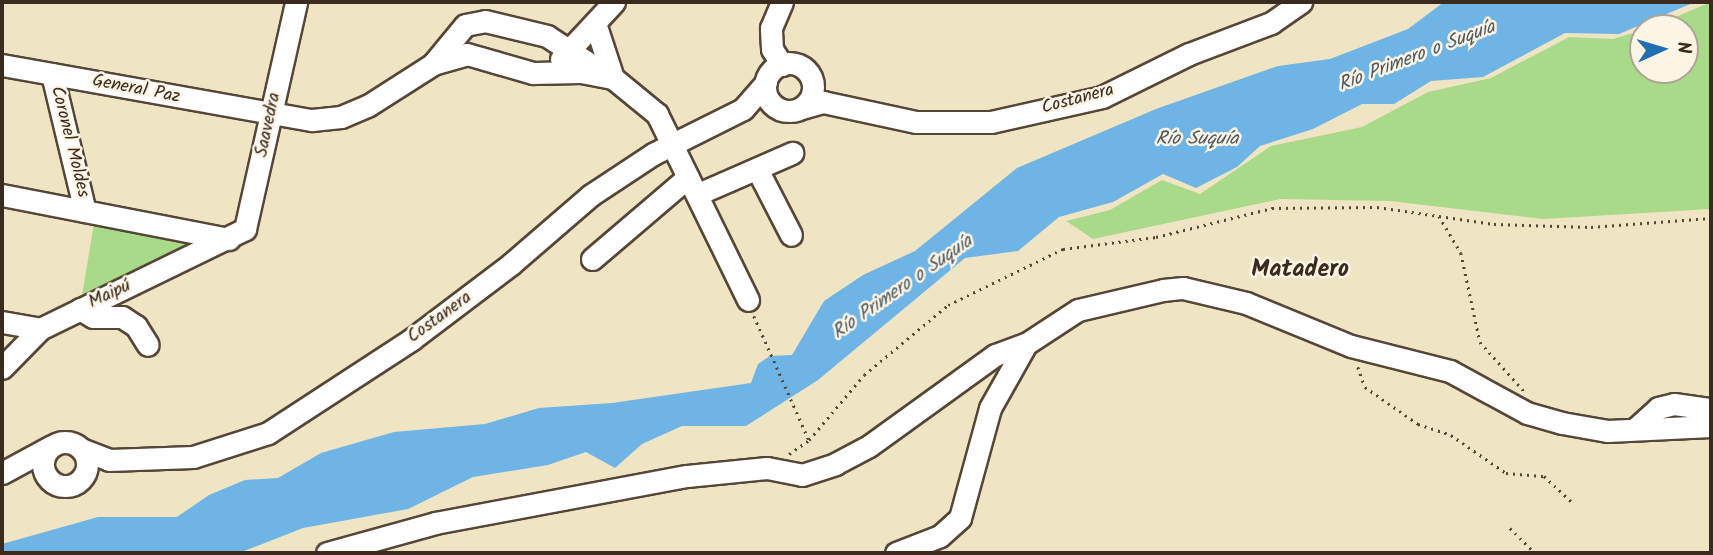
<!DOCTYPE html>
<html>
<head>
<meta charset="utf-8">
<style>
	body { margin:0 }
	#map { position:relative; width:1713px; height:555px; overflow:hidden; background:#efe4c4; font-family:Kalam,sans-serif }
	div>[style] { position:absolute }
	.green>* { inset:0; background:#a9da89 }
	.water>* { inset:0; background:#6eb4e5 }
	.path>* { height:2.5px; margin-top:-1.25px; transform-origin:0; background:repeating-linear-gradient(90deg,#564637 0 2px,transparent 0 7px) }
	.roads { filter:drop-shadow(2px 0 #564637) drop-shadow(-2px 0 #564637) drop-shadow(0 2px #564637) drop-shadow(0 -2px #564637) }
	.minor>* { height:21px; margin:-10.5px; padding:0 10.5px; transform-origin:10.5px; border-radius:10.5px; background:#fff }
	.minor>.ring { margin:-10.5px; padding:0; box-sizing:content-box; background:none; border:21px solid #fff; border-radius:50% }
	span { translate:-50% -50%; white-space:nowrap; text-align:center; line-height:1.15; -webkit-text-stroke:5px #fcf5e5; paint-order:stroke }
	.street-label { font-size:18px; color:#3b2a1e }
	.water-label { font-size:19px; color:#4d5a64; font-style:italic }
	.district-label { font-size:24px; color:#3b2a1e; font-weight:700 }
	.frame { position:absolute; inset:0; border:4px solid #3b2a1e; pointer-events:none }
	.north { position:absolute; left:1629px; top:14px; width:70px; height:70px; box-sizing:border-box; background:#fcf5e5; border:2px solid #afa495; border-radius:50%; rotate:86deg; font-size:19px; font-weight:700; line-height:28px; text-align:center; color:#3b2a1e }
	.north::after { content:''; display:block; margin:auto; width:24px; height:32px; background:#1f6fb2; clip-path:polygon(50% 0,100% 100%,50% 72%,0 100%) }
</style>
</head>
<body>
<div id="map">
	<div class="green">
		<div style="clip-path:polygon(1711px 2px,1711px 209px,1543px 219px,1390px 201px,1280px 199px,1093px 239px,1066px 221px,1110px 210px,1162px 180px,1200px 194px,1271px 146px,1362px 127px,1428px 92px,1491px 78px,1569px 37px,1613px 39px,1643px 30px,1643px 70px,1685px 70px,1685px 28px,1650px 28px)"></div>
		<div style="clip-path:polygon(94px 223px,186px 240px,182px 248px,82px 296px)"></div>
	</div>
	<div class="water">
		<div style="clip-path:polygon(1444px 2px,1695px 2px,1619px 34px,1565px 33px,1483px 77px,1431px 81px,1394px 104px,1362px 104px,1313px 129px,1260px 146px,1237px 167px,1196px 188px,1163px 174px,1113px 202px,1059px 217px,1018px 251px,965px 258px,818px 380px,746px 426px,682px 426px,642px 444px,615px 468px,586px 452px,548px 465px,473px 477px,408px 509px,303px 528px,239px 553px,2px 553px,2px 544px,98px 517px,177px 517px,209px 495px,245px 480px,278px 478px,321px 453px,394px 432px,485px 424px,539px 408px,612px 403px,751px 383px,758px 364px,770px 356px,792px 355px,824px 301px,863px 275px,915px 251px,1017px 168px,1156px 109px,1278px 66px,1330px 59px,1408px 29px)"></div>
	</div>
	<div class="path">
		<div style="left:1439px;top:216px;width:43px;rotate:59.3deg"></div>
		<div style="left:1461px;top:253px;width:91px;rotate:77.9deg"></div>
		<div style="left:1480px;top:342px;width:66px;rotate:48.1deg"></div>
		<div style="left:754px;top:316px;width:136px;rotate:66.1deg"></div>
		<div style="left:1358px;top:367px;width:21px;rotate:71deg"></div>
		<div style="left:1365px;top:387px;width:65px;rotate:34.9deg"></div>
		<div style="left:1418px;top:424px;width:35px;rotate:18deg"></div>
		<div style="left:1451px;top:435px;width:67px;rotate:34.6deg"></div>
		<div style="left:1506px;top:473px;width:38px;rotate:5deg"></div>
		<div style="left:1544px;top:476px;width:41px;rotate:43deg"></div>
		<div style="left:789px;top:454px;width:24px;rotate:-35deg"></div>
		<div style="left:809px;top:440px;width:85px;rotate:-49.8deg"></div>
		<div style="left:864px;top:375px;width:109px;rotate:-39.8deg"></div>
		<div style="left:948px;top:305px;width:128px;rotate:-26deg"></div>
		<div style="left:1063px;top:249px;width:94px;rotate:-7.4deg"></div>
		<div style="left:1156px;top:237px;width:120px;rotate:-14deg"></div>
		<div style="left:1272px;top:208px;width:105px;rotate:-0.5deg"></div>
		<div style="left:1377px;top:207px;width:118px;rotate:8.3deg"></div>
		<div style="left:1494px;top:224px;width:97px;rotate:1.8deg"></div>
		<div style="left:1591px;top:227px;width:120px;rotate:-4.3deg"></div>
		<div style="left:1510px;top:528px;width:35px;rotate:45deg"></div>
		<div style="left:1687px;top:553px;width:24px;rotate:-2deg"></div>
	</div>
	<div class="roads">
		<div class="minor">
			<div style="left:595px;top:23px;width:58px;rotate:71.9deg"></div>
			<div style="left:561px;top:59px;width:78px;rotate:-47.1deg"></div>
			<div class="ring" style="left:765px;top:63px;width:27px;height:27px"></div>
			<div style="left:433px;top:64px;width:50px;rotate:-50.6deg"></div>
			<div style="left:465px;top:25px;width:20px;rotate:-11deg"></div>
			<div style="left:485px;top:21px;width:64px;rotate:13.6deg"></div>
			<div style="left:547px;top:36px;width:66px;rotate:33.2deg"></div>
			<div style="left:2px;top:65px;width:315px;rotate:10.1deg"></div>
			<div style="left:312px;top:120px;width:29px;rotate:-6deg"></div>
			<div style="left:341px;top:117px;width:30px;rotate:-23deg"></div>
			<div style="left:369px;top:105px;width:76px;rotate:-32.6deg"></div>
			<div style="left:433px;top:64px;width:35px;rotate:-16deg"></div>
			<div style="left:467px;top:54px;width:69px;rotate:16.1deg"></div>
			<div style="left:533px;top:73px;width:48px;rotate:-1.2deg"></div>
			<div style="left:581px;top:72px;width:33px;rotate:11deg"></div>
			<div style="left:613px;top:78px;width:57px;rotate:39.3deg"></div>
			<div style="left:657px;top:114px;width:207px;rotate:63.9deg"></div>
			<div style="left:782px;top:65px;width:19px;rotate:-122deg"></div>
			<div style="left:772px;top:49px;width:21px;rotate:-93deg"></div>
			<div style="left:771px;top:28px;width:28px;rotate:-67deg"></div>
			<div style="left:52px;top:74px;width:141px;rotate:76.5deg"></div>
			<div style="left:802px;top:108px;width:22px;rotate:-16deg"></div>
			<div style="left:823px;top:102px;width:95px;rotate:12.1deg"></div>
			<div style="left:916px;top:122px;width:75px"></div>
			<div style="left:991px;top:122px;width:114px;rotate:-12.7deg"></div>
			<div style="left:1102px;top:97px;width:97px;rotate:-26.3deg"></div>
			<div style="left:1189px;top:54px;width:88px;rotate:-20.7deg"></div>
			<div style="left:1271px;top:23px;width:37px;rotate:-35deg"></div>
			<div style="left:757px;top:169px;width:74px;rotate:62.7deg"></div>
			<div style="left:698px;top:194px;width:103px;rotate:-23.6deg"></div>
			<div style="left:2px;top:195px;width:231px;rotate:11deg"></div>
			<div style="left:592px;top:259px;width:126px;rotate:-40.5deg"></div>
			<div style="left:80px;top:309px;width:15px;rotate:32deg"></div>
			<div style="left:93px;top:317px;width:29px"></div>
			<div style="left:122px;top:317px;width:17px;rotate:33deg"></div>
			<div style="left:136px;top:326px;width:22px;rotate:58deg"></div>
			<div style="left:2px;top:322px;width:39px;rotate:10deg"></div>
			<div style="left:2px;top:368px;width:54px;rotate:-45.7deg"></div>
			<div style="left:40px;top:329px;width:228px;rotate:-26deg"></div>
			<div style="left:245px;top:229px;width:233px;rotate:-77.3deg"></div>
			<div style="left:1635px;top:429px;width:31px;rotate:-42deg"></div>
			<div style="left:1658px;top:408px;width:16px;rotate:-14deg"></div>
			<div style="left:1674px;top:404px;width:37px;rotate:8deg"></div>
			<div class="ring" style="left:43px;top:442px;width:23px;height:23px"></div>
			<div style="left:81px;top:449px;width:30px;rotate:21deg"></div>
			<div style="left:109px;top:460px;width:84px;rotate:-2deg"></div>
			<div style="left:193px;top:457px;width:79px;rotate:-17.7deg"></div>
			<div style="left:268px;top:433px;width:172px;rotate:-33.1deg"></div>
			<div style="left:412px;top:339px;width:124px;rotate:-37.1deg"></div>
			<div style="left:511px;top:264px;width:106px;rotate:-40.8deg"></div>
			<div style="left:591px;top:195px;width:74px;rotate:-33.5deg"></div>
			<div style="left:653px;top:154px;width:101px;rotate:-26.6deg"></div>
			<div style="left:743px;top:109px;width:35px;rotate:-49deg"></div>
			<div style="left:2px;top:473px;width:55px;rotate:-28.4deg"></div>
			<div style="left:327px;top:553px;width:112px;rotate:-15.5deg"></div>
			<div style="left:435px;top:523px;width:256px;rotate:-10.6deg"></div>
			<div style="left:687px;top:476px;width:80px;rotate:-5.7deg"></div>
			<div style="left:767px;top:468px;width:36px;rotate:11deg"></div>
			<div style="left:802px;top:475px;width:35px;rotate:-18deg"></div>
			<div style="left:835px;top:464px;width:38px;rotate:-28deg"></div>
			<div style="left:869px;top:446px;width:155px;rotate:-35.8deg"></div>
			<div style="left:995px;top:355px;width:33px;rotate:-20deg"></div>
			<div style="left:896px;top:553px;width:47px;rotate:-21.1deg"></div>
			<div style="left:940px;top:536px;width:27px;rotate:-42deg"></div>
			<div style="left:960px;top:518px;width:114px;rotate:-74.7deg"></div>
			<div style="left:990px;top:408px;width:73px;rotate:-60.6deg"></div>
			<div style="left:1026px;top:344px;width:62px;rotate:-33.2deg"></div>
			<div style="left:1078px;top:310px;width:87px;rotate:-13.2deg"></div>
			<div style="left:1163px;top:290px;width:20px;rotate:-6deg"></div>
			<div style="left:1183px;top:288px;width:65px;rotate:13.4deg"></div>
			<div style="left:1246px;top:303px;width:113px;rotate:22.3deg"></div>
			<div style="left:1351px;top:346px;width:102px;rotate:14.2deg"></div>
			<div style="left:1450px;top:371px;width:88px;rotate:28.6deg"></div>
			<div style="left:1527px;top:413px;width:36px;rotate:16deg"></div>
			<div style="left:1562px;top:423px;width:47px;rotate:9.9deg"></div>
			<div style="left:1608px;top:431px;width:103px;rotate:-2.8deg"></div>
		</div>
	</div>
	<div class="street-label">
		<span style="left:136px;top:90px;rotate:11deg">General Paz</span>
		<span style="left:1078px;top:100px;rotate:-15deg">Costanera</span>
		<span style="left:269px;top:125px;rotate:-78deg">Saavedra</span>
		<span style="left:69px;top:142px;rotate:76deg">Coronel Moldes</span>
		<span style="left:110px;top:295px;rotate:-25deg">Maipú</span>
		<span style="left:440px;top:318px;rotate:-36deg">Costanera</span>
	</div>
	<div class="water-label">
		<span style="left:1417px;top:57px;rotate:-21deg">Río Primero o Suquía</span>
		<span style="left:1197px;top:140px">Río Suquía</span>
		<span style="left:903px;top:288px;rotate:-35deg">Río Primero o Suquía</span>
	</div>
	<div class="district-label">
		<span style="left:1300px;top:270px">Matadero</span>
	</div>
	<div class="frame"></div>
	<div class="north">N</div>
</div>
</body>
</html>
